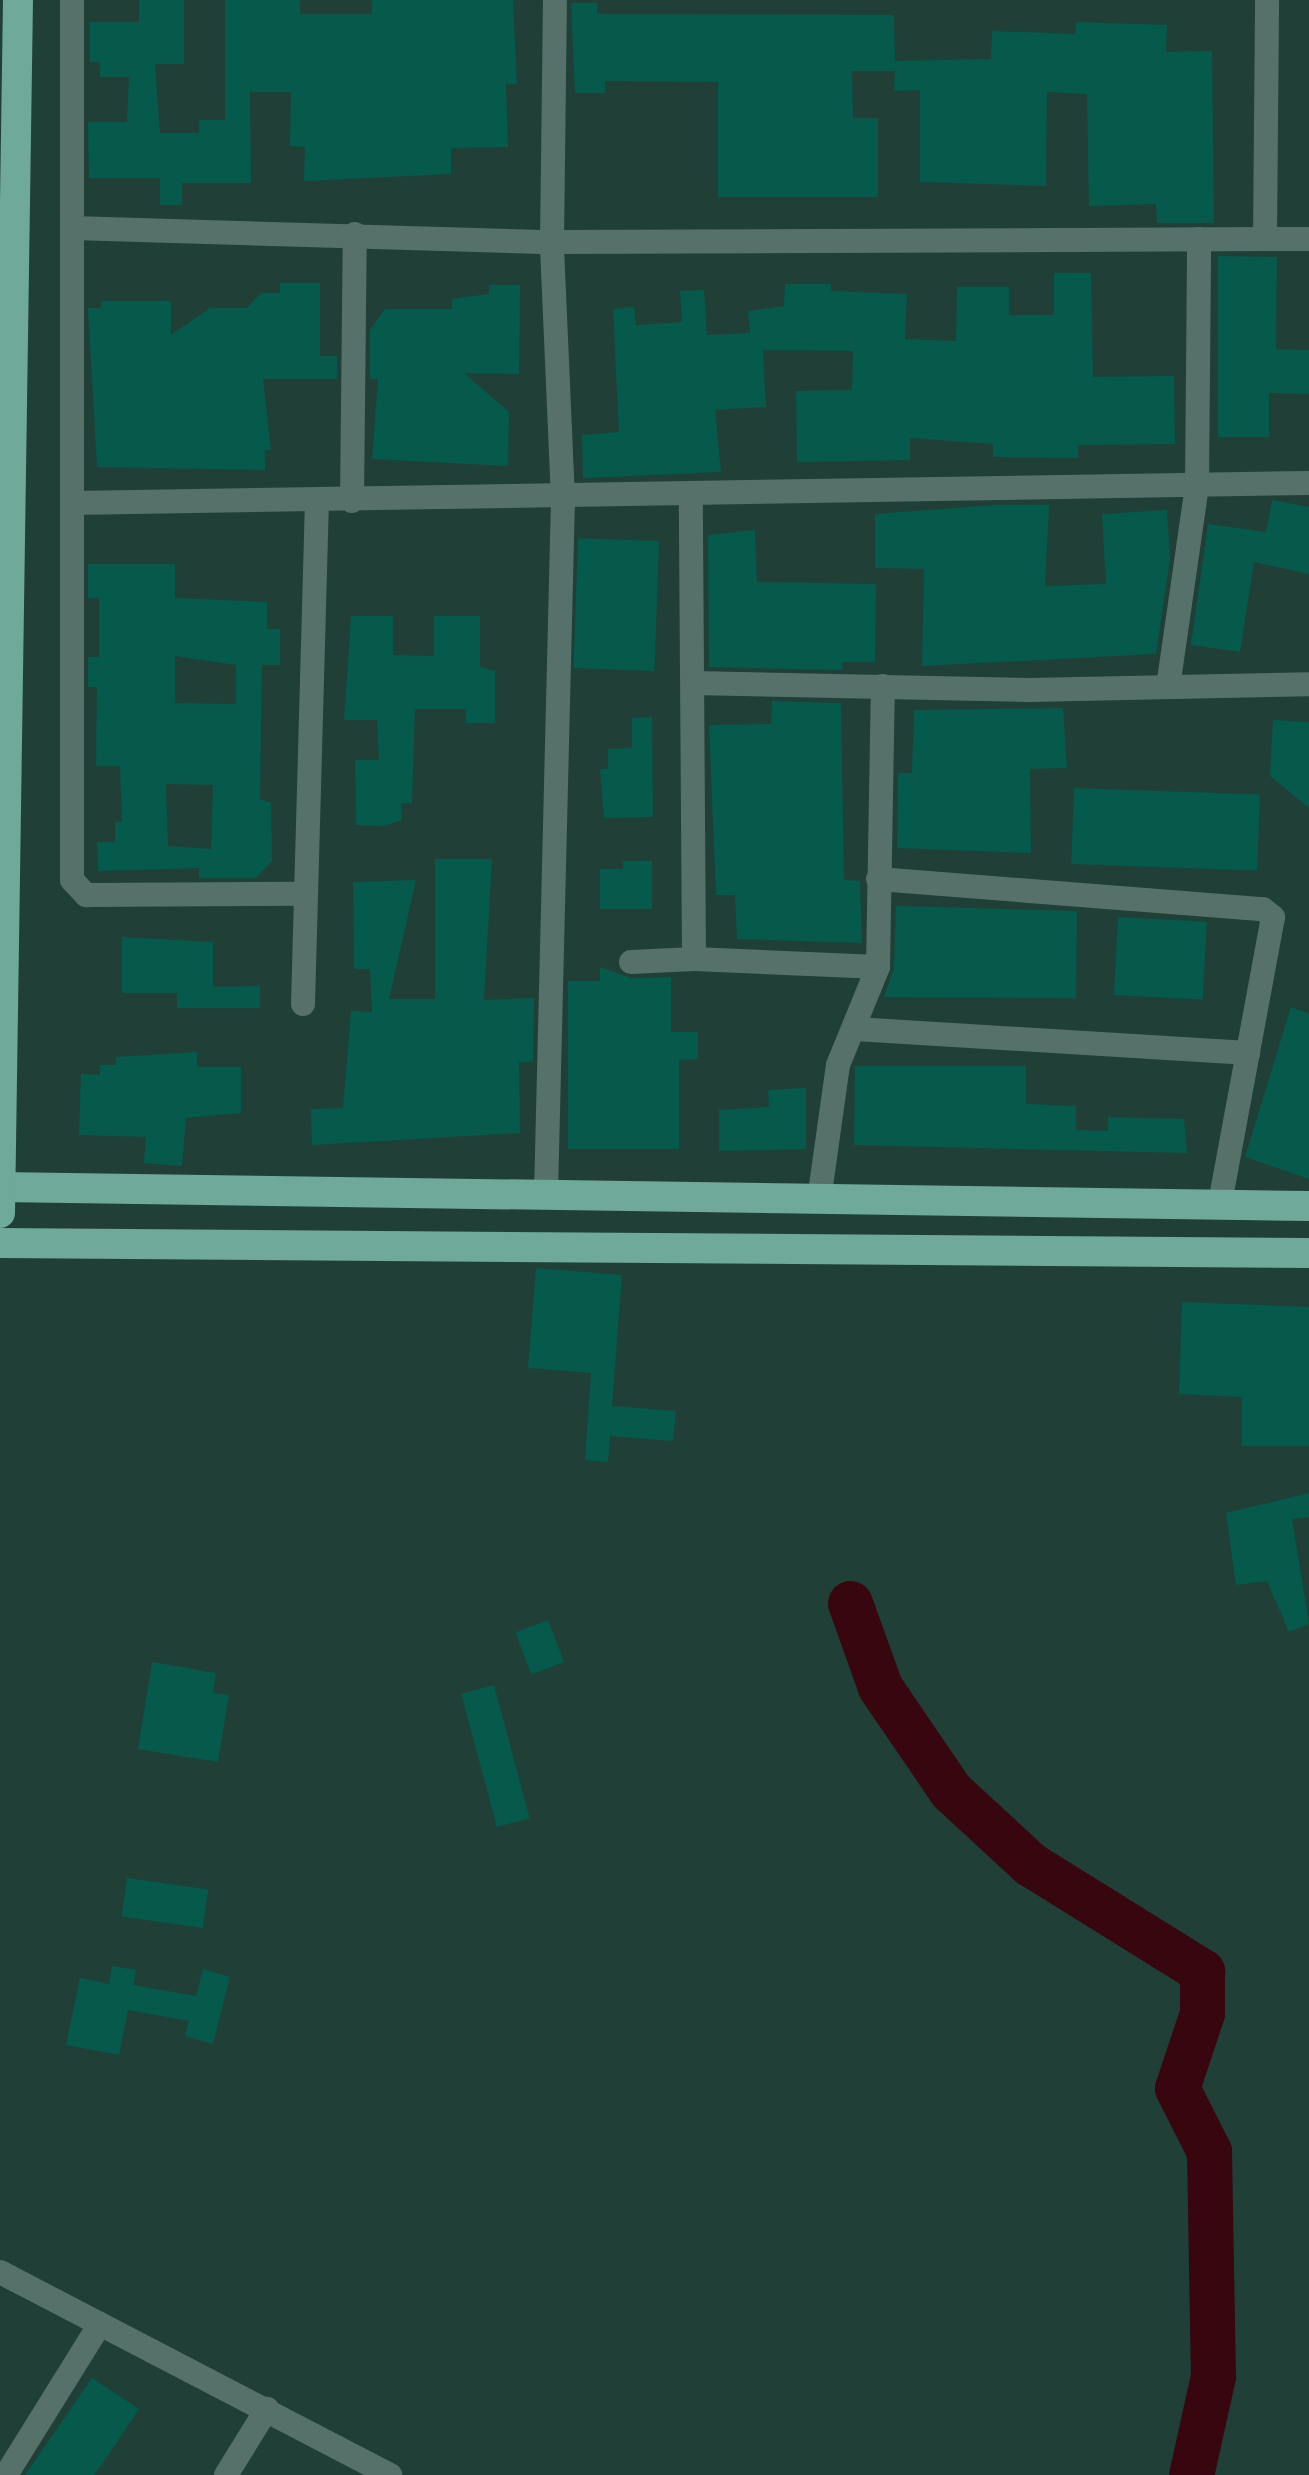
<!DOCTYPE html>
<html>
<head>
<meta charset="utf-8">
<style>
	body { margin:0 }
	#map { position:relative; width:1309px; height:2475px; overflow:hidden; background:#203f37; font-family:Spectral,serif }
	div>[style] { position:absolute }
	.river>* { height:45px; margin:-22.5px; padding:0 22.5px; transform-origin:22.5px; border-radius:22.5px; background:#37060e }
	.building>* { inset:0; background:#055a4c; transform-origin:0 0 }
	.street>* { height:24px; margin:-12px; padding:0 12px; transform-origin:12px; border-radius:12px; background:#55716a }
	.primary>* { height:30px; margin:-15px; padding:0 15px; transform-origin:15px; border-radius:15px; background:#6ea99a }
	span { translate:-50% -50%; white-space:nowrap; text-align:center; line-height:1.15; -webkit-text-stroke:12px #15221f; paint-order:stroke }
</style>
</head>
<body>
<div id="map">
	<div class="river">
		<div style="left:850px;top:1603px;width:89px;rotate:70.3deg"></div>
		<div style="left:880px;top:1687px;width:126px;rotate:55.7deg"></div>
		<div style="left:951px;top:1791px;width:108px;rotate:42.7deg"></div>
		<div style="left:1030px;top:1864px;width:203px;rotate:31.9deg"></div>
		<div style="left:1202px;top:1971px;width:42px;rotate:90deg"></div>
		<div style="left:1202px;top:2013px;width:79px;rotate:108.4deg"></div>
		<div style="left:1177px;top:2088px;width:71px;rotate:63.1deg"></div>
		<div style="left:1209px;top:2151px;width:225px;rotate:89deg"></div>
		<div style="left:1213px;top:2376px;width:101px;rotate:102.5deg"></div>
	</div>
	<div class="building">
		<div style="clip-path:polygon(139px 0,184px 0,184px 64px,155px 64px,160px 133px,199px 133px,199px 120px,225px 120px,225px 0,300px 0,300px 14px,372px 14px,372px 0,513px 0,517px 84px,506px 84px,508px 147px,451px 148px,451px 174px,304px 181px,305px 147px,290px 146px,291px 92px,250px 92px,251px 183px,182px 183px,182px 205px,160px 205px,160px 178px,89px 178px,88px 122px,127px 122px,129px 77px,100px 77px,100px 62px,90px 62px,90px 22px,139px 22px)"></div>
		<div style="clip-path:polygon(571px 3px,597px 3px,597px 14px,894px 15px,895px 61px,991px 59px,992px 31px,1075px 34px,1076px 22px,1167px 25px,1166px 52px,1212px 51px,1214px 223px,1157px 223px,1156px 204px,1089px 206px,1087px 94px,1047px 92px,1046px 186px,920px 182px,920px 90px,894px 91px,895px 71px,852px 71px,853px 118px,878px 118px,878px 197px,718px 197px,718px 82px,605px 81px,605px 93px,575px 93px)"></div>
		<div style="clip-path:polygon(1218px 256px,1277px 257px,1276px 349px,1309px 350px,1309px 394px,1269px 393px,1269px 437px,1218px 437px)"></div>
		<div style="clip-path:polygon(1054px 273px,1091px 273px,1093px 377px,1174px 376px,1175px 444px,1078px 445px,1078px 458px,993px 457px,993px 444px,910px 438px,910px 460px,797px 462px,796px 391px,852px 390px,853px 351px,763px 350px,766px 407px,715px 410px,721px 472px,583px 478px,582px 435px,619px 432px,613px 309px,634px 307px,636px 325px,682px 322px,680px 291px,704px 290px,707px 335px,750px 333px,748px 311px,784px 306px,785px 284px,831px 284px,831px 291px,907px 294px,905px 339px,956px 341px,957px 287px,1009px 287px,1009px 315px,1054px 315px)"></div>
		<div style="clip-path:polygon(280px 283px,320px 283px,320px 356px,337px 356px,337px 379px,263px 379px,271px 450px,265px 450px,265px 470px,97px 467px,88px 308px,101px 308px,101px 301px,171px 301px,171px 335px,210px 308px,247px 308px,261px 293px,280px 293px)"></div>
		<div style="clip-path:polygon(489px 285px,520px 285px,519px 374px,464px 373px,509px 412px,508px 466px,372px 459px,378px 379px,370px 379px,370px 330px,385px 309px,452px 309px,452px 299px,489px 294px)"></div>
		<div style="clip-path:polygon(1272px 500px,1309px 507px,1309px 574px,1254px 562px,1240px 652px,1191px 645px,1208px 524px,1266px 532px)"></div>
		<div style="clip-path:polygon(995px 505px,1049px 505px,1045px 586px,1106px 584px,1102px 514px,1167px 510px,1170px 559px,1156px 654px,922px 666px,924px 569px,875px 568px,875px 514px)"></div>
		<div style="clip-path:polygon(755px 530px,757px 582px,876px 584px,875px 662px,843px 662px,842px 670px,709px 667px,708px 535px)"></div>
		<div style="left:659px;top:541px;width:130px;height:81px;rotate:92deg"></div>
		<div style="clip-path:polygon(evenodd,88px 564px,175px 564px,175px 598px,267px 602px,267px 629px,280px 629px,280px 665px,262px 665px,260px 799px,271px 803px,272px 861px,256px 878px,199px 878px,199px 868px,98px 871px,97px 842px,115px 842px,115px 822px,122px 822px,120px 766px,96px 766px,97px 687px,88px 687px,88px 657px,99px 657px,99px 598px,88px 598px,88px 564px,175px 656px,236px 665px,236px 704px,175px 703px,175px 656px,88px 564px,166px 784px,213px 785px,211px 849px,168px 846px,166px 784px)"></div>
		<div style="clip-path:polygon(351px 616px,393px 616px,393px 655px,434px 656px,434px 616px,480px 616px,480px 667px,495px 671px,495px 723px,466px 723px,466px 709px,415px 709px,412px 803px,401px 803px,402px 820px,384px 826px,356px 825px,355px 760px,379px 760px,377px 720px,344px 720px)"></div>
		<div style="clip-path:polygon(772px 701px,841px 703px,844px 880px,860px 881px,862px 943px,737px 939px,735px 895px,716px 895px,709px 725px,771px 724px)"></div>
		<div style="clip-path:polygon(1063px 708px,1067px 768px,1030px 769px,1031px 853px,897px 848px,898px 773px,912px 773px,914px 710px)"></div>
		<div style="clip-path:polygon(652px 717px,653px 817px,604px 818px,600px 769px,608px 769px,608px 749px,632px 748px,632px 718px)"></div>
		<div style="clip-path:polygon(1273px 720px,1309px 722px,1309px 808px,1270px 776px)"></div>
		<div style="left:1074px;top:788px;width:186px;height:76px;rotate:2deg"></div>
		<div style="clip-path:polygon(435px 859px,492px 859px,484px 1000px,534px 998px,533px 1062px,519px 1062px,520px 1133px,312px 1145px,311px 1109px,343px 1108px,351px 1011px,372px 1012px,370px 969px,354px 969px,353px 882px,416px 880px,389px 999px,435px 999px)"></div>
		<div style="clip-path:polygon(623px 861px,652px 861px,652px 909px,600px 909px,600px 869px,623px 869px)"></div>
		<div style="clip-path:polygon(896px 906px,1077px 911px,1076px 998px,884px 997px,894px 968px)"></div>
		<div style="left:1118px;top:917px;width:89px;height:78px;rotate:3deg"></div>
		<div style="clip-path:polygon(122px 937px,213px 942px,213px 987px,260px 986px,260px 1008px,177px 1008px,177px 993px,122px 993px)"></div>
		<div style="clip-path:polygon(600px 967px,631px 978px,671px 977px,671px 1032px,698px 1032px,698px 1059px,679px 1060px,679px 1149px,568px 1149px,568px 981px,600px 981px)"></div>
		<div style="clip-path:polygon(1291px 1007px,1309px 1014px,1309px 1179px,1245px 1157px)"></div>
		<div style="clip-path:polygon(197px 1052px,197px 1067px,241px 1067px,241px 1113px,186px 1118px,182px 1166px,144px 1163px,146px 1137px,79px 1135px,81px 1074px,100px 1075px,100px 1065px,116px 1065px,116px 1057px)"></div>
		<div style="clip-path:polygon(855px 1066px,1026px 1066px,1026px 1104px,1076px 1106px,1076px 1130px,1108px 1131px,1108px 1117px,1184px 1119px,1187px 1153px,854px 1145px)"></div>
		<div style="clip-path:polygon(806px 1088px,806px 1149px,719px 1151px,719px 1110px,769px 1107px,768px 1090px)"></div>
		<div style="clip-path:polygon(536px 1268px,622px 1275px,612px 1406px,676px 1411px,673px 1441px,610px 1436px,608px 1462px,585px 1460px,591px 1373px,528px 1368px)"></div>
		<div style="clip-path:polygon(1182px 1302px,1309px 1307px,1309px 1446px,1242px 1446px,1242px 1397px,1179px 1394px)"></div>
		<div style="clip-path:polygon(1309px 1493px,1309px 1517px,1292px 1519px,1309px 1624px,1289px 1632px,1267px 1581px,1236px 1585px,1226px 1513px)"></div>
		<div style="left:548px;top:1620px;width:45px;height:35px;rotate:69deg"></div>
		<div style="clip-path:polygon(152px 1662px,216px 1673px,213px 1693px,229px 1695px,218px 1762px,138px 1749px)"></div>
		<div style="left:494px;top:1685px;width:138px;height:34px;rotate:75deg"></div>
		<div style="left:127px;top:1878px;width:82px;height:39px;rotate:8deg"></div>
		<div style="clip-path:polygon(112px 1966px,136px 1970px,133px 1985px,196px 1996px,203px 1969px,230px 1977px,213px 2044px,185px 2036px,189px 2021px,128px 2010px,119px 2055px,66px 2045px,80px 1978px,109px 1984px)"></div>
		<div style="clip-path:polygon(92px 2378px,139px 2409px,107px 2457px,94px 2475px,25px 2475px)"></div>
	</div>
	<div class="street">
		<div style="left:72px;top:0;width:880px;rotate:90deg"></div>
		<div style="left:72px;top:880px;width:21px;rotate:47deg"></div>
		<div style="left:86px;top:895px;width:217px;rotate:-0.3deg"></div>
		<div style="left:72px;top:228px;width:480px;rotate:1.7deg"></div>
		<div style="left:552px;top:242px;width:757px;rotate:-0.23deg"></div>
		<div style="left:1265px;top:239px;width:239px;rotate:-89.5deg"></div>
		<div style="left:352px;top:501px;width:267px;rotate:-89.4deg"></div>
		<div style="left:72px;top:503px;width:1237px;rotate:-0.93deg"></div>
		<div style="left:694px;top:683px;width:335px;rotate:1.2deg"></div>
		<div style="left:1029px;top:690px;width:280px;rotate:-1.2deg"></div>
		<div style="left:1168px;top:687px;width:204px;rotate:-81.8deg"></div>
		<div style="left:1197px;top:485px;width:246px;rotate:-89.5deg"></div>
		<div style="left:878px;top:879px;width:386px;rotate:4.5deg"></div>
		<div style="left:1263px;top:909px;width:13px;rotate:39deg"></div>
		<div style="left:1273px;top:917px;width:295px;rotate:100.5deg"></div>
		<div style="left:694px;top:959px;width:184px;rotate:2.5deg"></div>
		<div style="left:631px;top:962px;width:63px;rotate:-2.7deg"></div>
		<div style="left:694px;top:959px;width:465px;rotate:-90.4deg"></div>
		<div style="left:303px;top:1004px;width:504px;rotate:-88.41deg"></div>
		<div style="left:855px;top:1029px;width:394px;rotate:3.5deg"></div>
		<div style="left:546px;top:1194px;width:695px;rotate:-88.6deg"></div>
		<div style="left:563px;top:499px;width:257px;rotate:-92.5deg"></div>
		<div style="left:552px;top:242px;width:242px;rotate:-89.3deg"></div>
		<div style="left:819px;top:1200px;width:136px;rotate:-82deg"></div>
		<div style="left:838px;top:1065px;width:106px;rotate:-67.8deg"></div>
		<div style="left:878px;top:967px;width:281px;rotate:-89deg"></div>
		<div style="left:0;top:2272px;width:440px;rotate:27.5deg"></div>
		<div style="left:6px;top:2475px;width:178px;rotate:-58.1deg"></div>
		<div style="left:226px;top:2475px;width:78px;rotate:-58.2deg"></div>
	</div>
	<div class="primary">
		<div style="left:0;top:1187px;width:1309px;rotate:0.83deg"></div>
		<div style="left:0;top:1213px;width:1213px;rotate:-89.15deg"></div>
		<div style="left:0;top:1243px;width:1309px;rotate:0.44deg"></div>
	</div>
</div>
</body>
</html>
